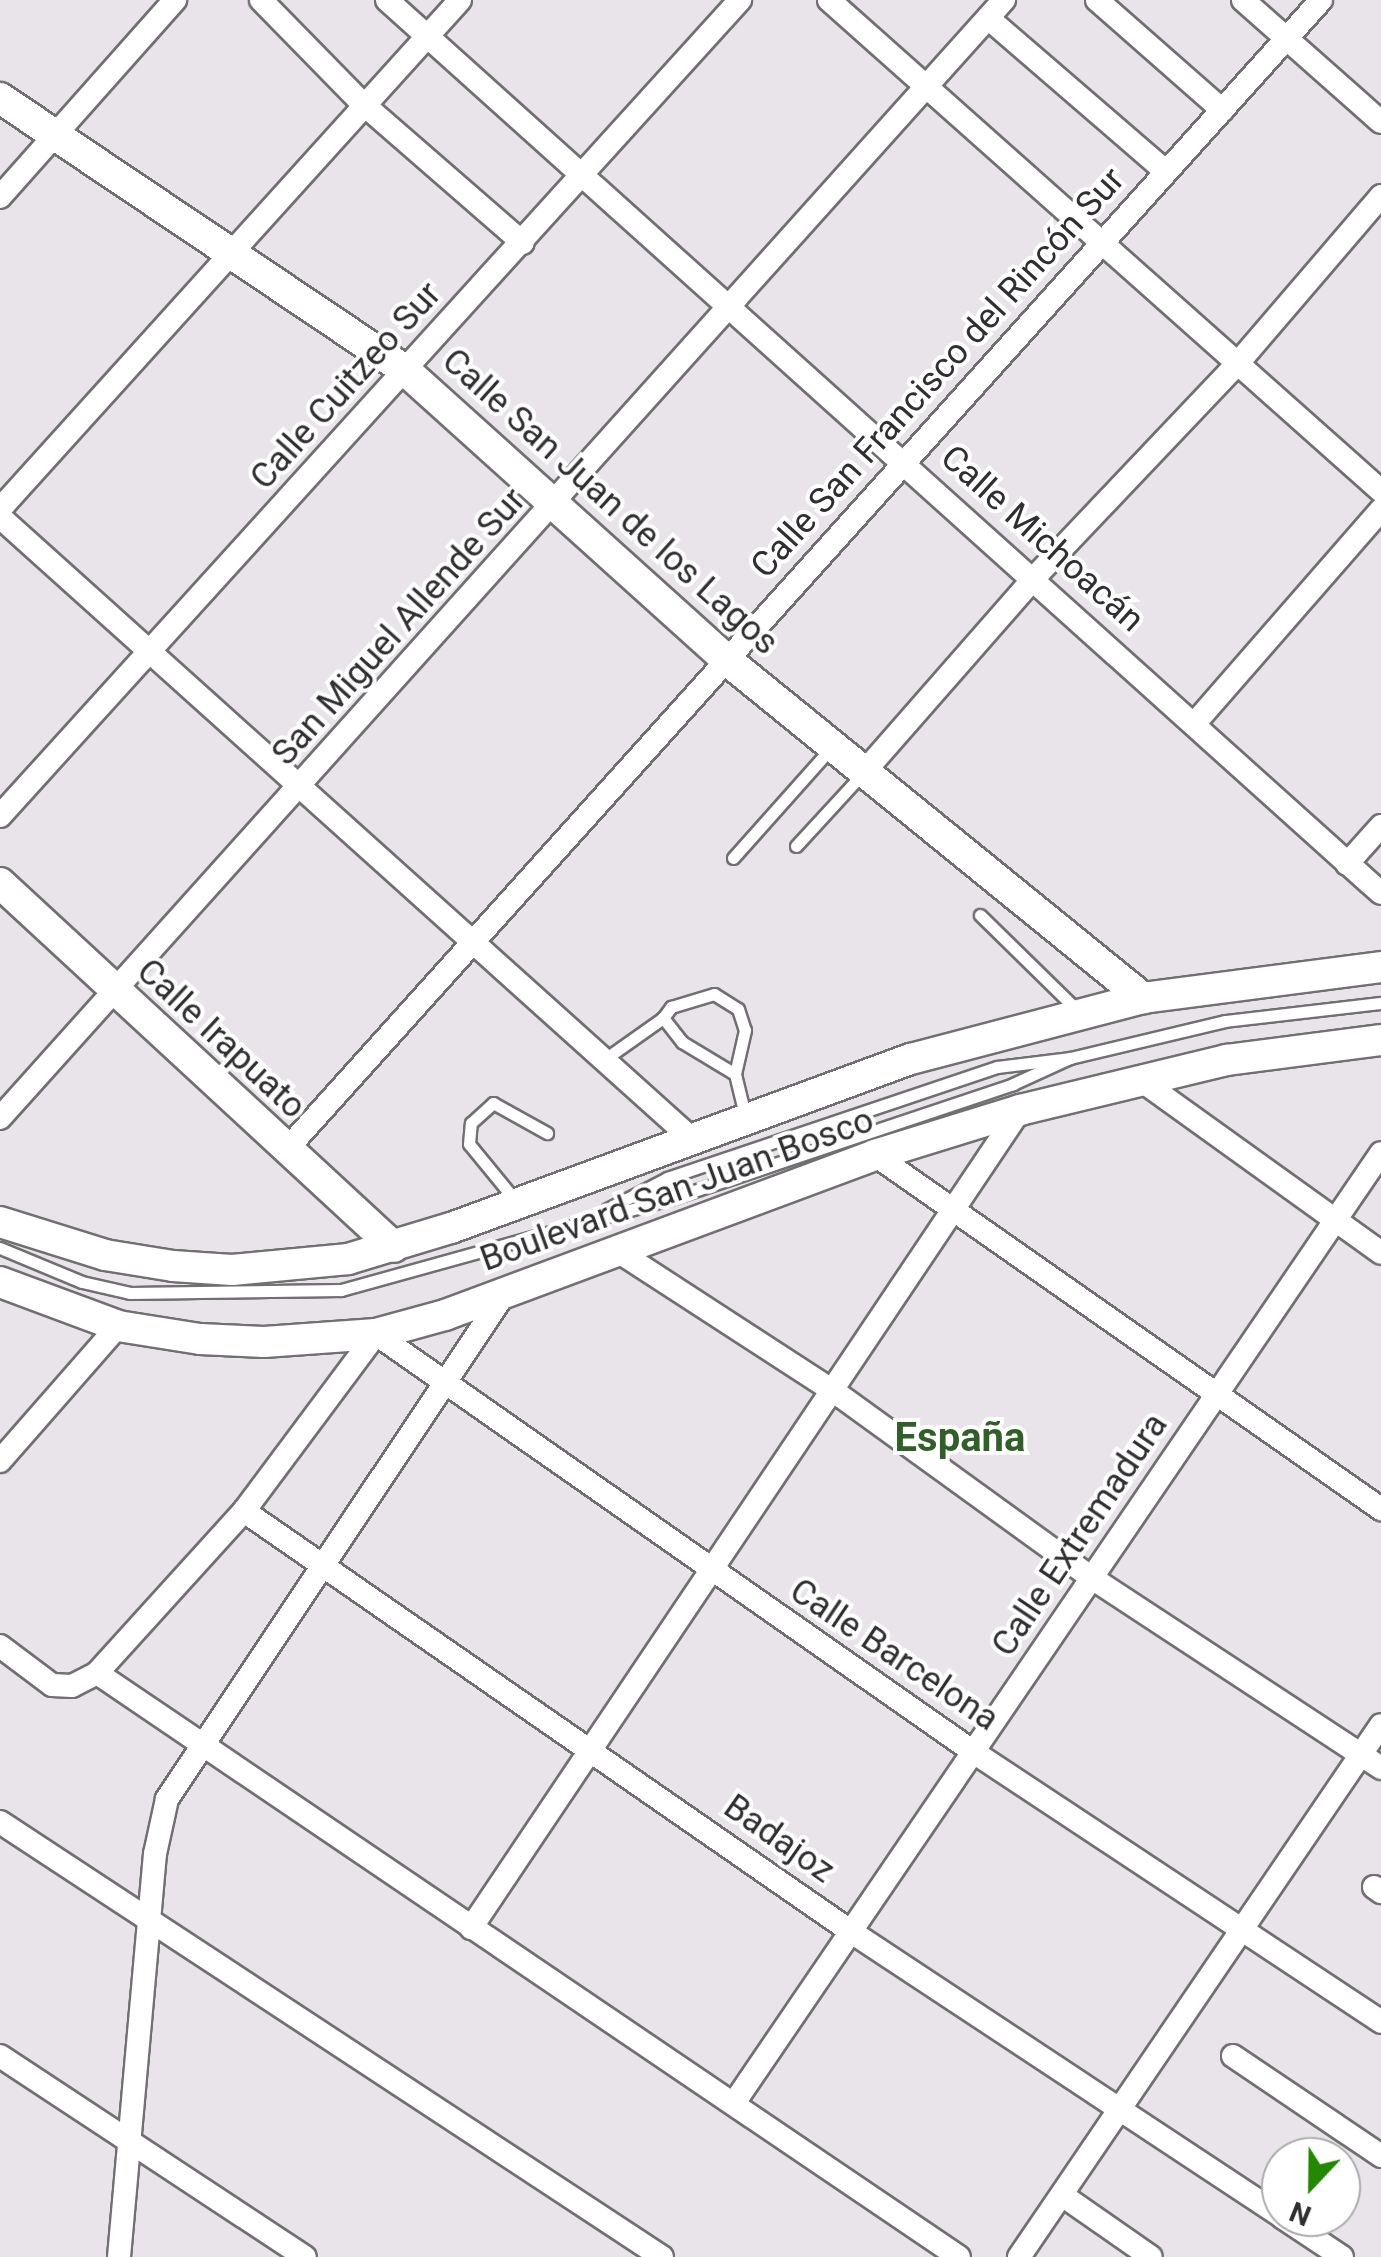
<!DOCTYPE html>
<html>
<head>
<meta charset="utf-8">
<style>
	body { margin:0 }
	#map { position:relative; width:1381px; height:2257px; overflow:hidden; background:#e8e4ea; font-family:Roboto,sans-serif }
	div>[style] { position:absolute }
	.roads { filter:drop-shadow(2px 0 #726f73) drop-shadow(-2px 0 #726f73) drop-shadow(0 2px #726f73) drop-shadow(0 -2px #726f73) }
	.service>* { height:11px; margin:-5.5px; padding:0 5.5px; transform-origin:5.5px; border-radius:5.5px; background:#fff }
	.minor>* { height:22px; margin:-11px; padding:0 11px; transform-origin:11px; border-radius:11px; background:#fff }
	.tertiary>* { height:30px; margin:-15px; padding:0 15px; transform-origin:15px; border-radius:15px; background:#fff }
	span { translate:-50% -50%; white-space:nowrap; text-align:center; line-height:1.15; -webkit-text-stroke:8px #fff; paint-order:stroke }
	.street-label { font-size:35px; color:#2f2e30 }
	.quarter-label { font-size:40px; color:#305f27; font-weight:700 }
	.north { position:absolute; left:1261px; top:2137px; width:100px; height:100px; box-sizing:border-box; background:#fff; border:2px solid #acabac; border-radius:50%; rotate:202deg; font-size:28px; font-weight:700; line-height:40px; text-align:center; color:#2f2e30 }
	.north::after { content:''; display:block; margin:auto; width:35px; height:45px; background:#228900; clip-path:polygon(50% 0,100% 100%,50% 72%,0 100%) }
</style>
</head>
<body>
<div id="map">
	<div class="roads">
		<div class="service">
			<div style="left:796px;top:846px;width:100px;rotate:-47.4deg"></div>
			<div style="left:733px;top:858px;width:146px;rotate:-48.3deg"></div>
			<div style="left:980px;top:915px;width:136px;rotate:44.4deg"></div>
			<div style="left:605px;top:1059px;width:71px;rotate:-35.3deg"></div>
			<div style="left:735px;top:1074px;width:62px;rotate:-148.9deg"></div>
			<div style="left:682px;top:1042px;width:31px;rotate:-128deg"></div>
			<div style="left:663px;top:1018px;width:14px;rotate:-54deg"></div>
			<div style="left:671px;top:1007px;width:45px;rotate:-16.8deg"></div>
			<div style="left:714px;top:994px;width:28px;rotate:32deg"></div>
			<div style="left:738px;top:1009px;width:22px;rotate:72deg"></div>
			<div style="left:745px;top:1030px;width:45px;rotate:102.8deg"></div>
			<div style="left:735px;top:1074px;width:46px;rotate:76.3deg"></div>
			<div style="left:515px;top:1200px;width:72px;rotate:-129.4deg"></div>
			<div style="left:469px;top:1144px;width:21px;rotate:-85deg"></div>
			<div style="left:471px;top:1123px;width:30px;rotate:-42deg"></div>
			<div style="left:493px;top:1103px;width:62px;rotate:29.1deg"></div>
			<div style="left:607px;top:1209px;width:68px;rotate:-27.3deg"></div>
			<div style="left:667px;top:1178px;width:348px;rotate:-18.6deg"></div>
			<div style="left:997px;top:1067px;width:74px;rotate:-7deg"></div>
			<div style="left:1070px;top:1058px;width:159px;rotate:-13.4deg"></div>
			<div style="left:1225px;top:1021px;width:157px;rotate:-6.6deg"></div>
			<div style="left:0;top:1248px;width:89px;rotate:22.5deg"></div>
			<div style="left:82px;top:1282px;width:49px;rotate:12.9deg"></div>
			<div style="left:130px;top:1293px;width:211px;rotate:-0.8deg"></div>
			<div style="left:341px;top:1290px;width:345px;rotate:-15.5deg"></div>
			<div style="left:673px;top:1198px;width:359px;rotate:-18.5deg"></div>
			<div style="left:1013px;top:1084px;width:63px;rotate:-24.5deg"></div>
		</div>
		<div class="minor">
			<div style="left:261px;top:0;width:144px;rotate:45.6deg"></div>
			<div style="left:362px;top:103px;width:213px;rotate:41deg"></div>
			<div style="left:387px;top:0;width:1336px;rotate:41.94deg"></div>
			<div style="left:829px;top:0;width:739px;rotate:41.65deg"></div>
			<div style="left:1097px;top:0;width:167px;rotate:41.3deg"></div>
			<div style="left:1243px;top:0;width:184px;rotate:41.5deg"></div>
			<div style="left:988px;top:18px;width:234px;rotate:40.8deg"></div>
			<div style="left:0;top:197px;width:264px;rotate:-48.4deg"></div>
			<div style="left:0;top:509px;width:686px;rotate:-47.89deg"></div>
			<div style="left:0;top:517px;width:930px;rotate:41.95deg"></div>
			<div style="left:1195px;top:723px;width:283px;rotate:-48.9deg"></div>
			<div style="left:865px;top:771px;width:255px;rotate:-48.8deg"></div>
			<div style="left:1033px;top:579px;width:298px;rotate:-46.5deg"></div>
			<div style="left:1238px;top:363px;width:220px;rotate:-49.4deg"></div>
			<div style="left:0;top:816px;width:1102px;rotate:-47.8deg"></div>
			<div style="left:1347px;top:864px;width:51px;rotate:-48.2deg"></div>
			<div style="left:1142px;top:1081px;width:294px;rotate:35.7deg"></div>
			<div style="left:0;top:1118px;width:1503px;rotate:-48.08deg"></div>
			<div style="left:286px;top:1150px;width:1547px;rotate:-48.01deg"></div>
			<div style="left:875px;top:1155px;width:618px;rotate:34.98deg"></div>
			<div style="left:616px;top:1250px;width:261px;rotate:33deg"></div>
			<div style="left:835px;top:1392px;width:317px;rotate:35.9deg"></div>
			<div style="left:1092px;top:1578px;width:346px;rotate:33.3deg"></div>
			<div style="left:0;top:1461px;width:179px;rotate:-48.8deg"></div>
			<div style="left:244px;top:1511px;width:737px;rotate:34.72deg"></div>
			<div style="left:850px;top:1931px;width:517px;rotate:33.47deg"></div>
			<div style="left:0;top:1646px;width:65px;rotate:36.9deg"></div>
			<div style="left:52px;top:1685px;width:20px;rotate:3deg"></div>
			<div style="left:72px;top:1686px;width:28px;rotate:-27deg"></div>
			<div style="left:97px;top:1673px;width:219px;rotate:-47.8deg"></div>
			<div style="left:244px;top:1511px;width:221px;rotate:-53.3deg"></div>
			<div style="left:376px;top:1334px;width:731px;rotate:34.97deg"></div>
			<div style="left:975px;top:1753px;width:487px;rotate:33.5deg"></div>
			<div style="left:97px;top:1673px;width:1041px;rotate:34.12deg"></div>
			<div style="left:0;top:1822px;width:792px;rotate:33.31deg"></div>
			<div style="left:1374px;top:1887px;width:9px;rotate:36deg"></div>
			<div style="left:471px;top:1928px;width:985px;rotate:-56.13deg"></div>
			<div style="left:0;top:2056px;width:365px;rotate:33.4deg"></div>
			<div style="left:1233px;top:2056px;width:179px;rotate:34deg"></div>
			<div style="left:734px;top:2103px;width:1149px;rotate:-55.74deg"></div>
			<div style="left:1062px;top:2195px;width:108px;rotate:34.9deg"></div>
			<div style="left:1282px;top:2217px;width:72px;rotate:33.7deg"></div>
			<div style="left:119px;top:2257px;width:405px;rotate:-84.9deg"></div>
			<div style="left:155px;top:1854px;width:56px;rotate:-77.7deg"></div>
			<div style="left:167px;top:1799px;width:609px;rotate:-56.26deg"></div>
			<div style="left:1019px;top:2257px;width:643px;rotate:-55.77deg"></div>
		</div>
		<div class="tertiary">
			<div style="left:0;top:98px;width:491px;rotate:33.9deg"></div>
			<div style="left:407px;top:372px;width:432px;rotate:42deg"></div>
			<div style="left:728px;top:661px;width:535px;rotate:39.08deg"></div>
			<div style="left:0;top:883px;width:536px;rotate:42.73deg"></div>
			<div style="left:0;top:1222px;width:110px;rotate:17.4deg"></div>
			<div style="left:105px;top:1255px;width:69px;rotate:9.2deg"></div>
			<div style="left:173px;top:1266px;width:59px;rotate:3.9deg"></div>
			<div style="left:232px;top:1270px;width:117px;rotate:-5.4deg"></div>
			<div style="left:348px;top:1259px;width:108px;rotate:-16.8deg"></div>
			<div style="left:451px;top:1228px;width:490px;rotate:-20.2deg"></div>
			<div style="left:911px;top:1059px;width:240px;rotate:-14.7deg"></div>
			<div style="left:1143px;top:998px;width:240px;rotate:-7.4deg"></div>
			<div style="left:0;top:1282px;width:126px;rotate:20.4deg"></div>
			<div style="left:118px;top:1326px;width:83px;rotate:9deg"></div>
			<div style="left:200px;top:1339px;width:64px;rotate:2.7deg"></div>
			<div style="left:264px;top:1342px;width:112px;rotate:-4.1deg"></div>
			<div style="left:376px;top:1334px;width:72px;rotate:-15.4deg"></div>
			<div style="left:445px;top:1315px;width:459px;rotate:-20.4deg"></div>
			<div style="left:875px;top:1155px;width:152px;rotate:-17.2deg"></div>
			<div style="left:1020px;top:1110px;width:213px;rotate:-13.6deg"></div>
			<div style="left:1227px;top:1060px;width:155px;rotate:-7.4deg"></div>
		</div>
	</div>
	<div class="street-label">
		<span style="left:938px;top:373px;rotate:-48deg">Calle San Francisco del Rincón Sur</span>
		<span style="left:346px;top:386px;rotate:-48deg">Calle Cuitzeo Sur</span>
		<span style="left:610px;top:502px;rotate:42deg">Calle San Juan de los Lagos</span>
		<span style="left:1042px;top:539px;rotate:42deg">Calle Michoacán</span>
		<span style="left:399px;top:627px;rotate:-48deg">San Miguel Allende Sur</span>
		<span style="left:221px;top:1039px;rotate:43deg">Calle Irapuato</span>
		<span style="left:677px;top:1190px;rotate:-20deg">Boulevard San Juan Bosco</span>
		<span style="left:1080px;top:1535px;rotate:-56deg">Calle Extremadura</span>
		<span style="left:894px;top:1655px;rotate:34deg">Calle Barcelona</span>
		<span style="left:779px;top:1839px;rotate:35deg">Badajoz</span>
	</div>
	<div class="quarter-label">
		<span style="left:960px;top:1438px">España</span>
	</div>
	<div class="north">N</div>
</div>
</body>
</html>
